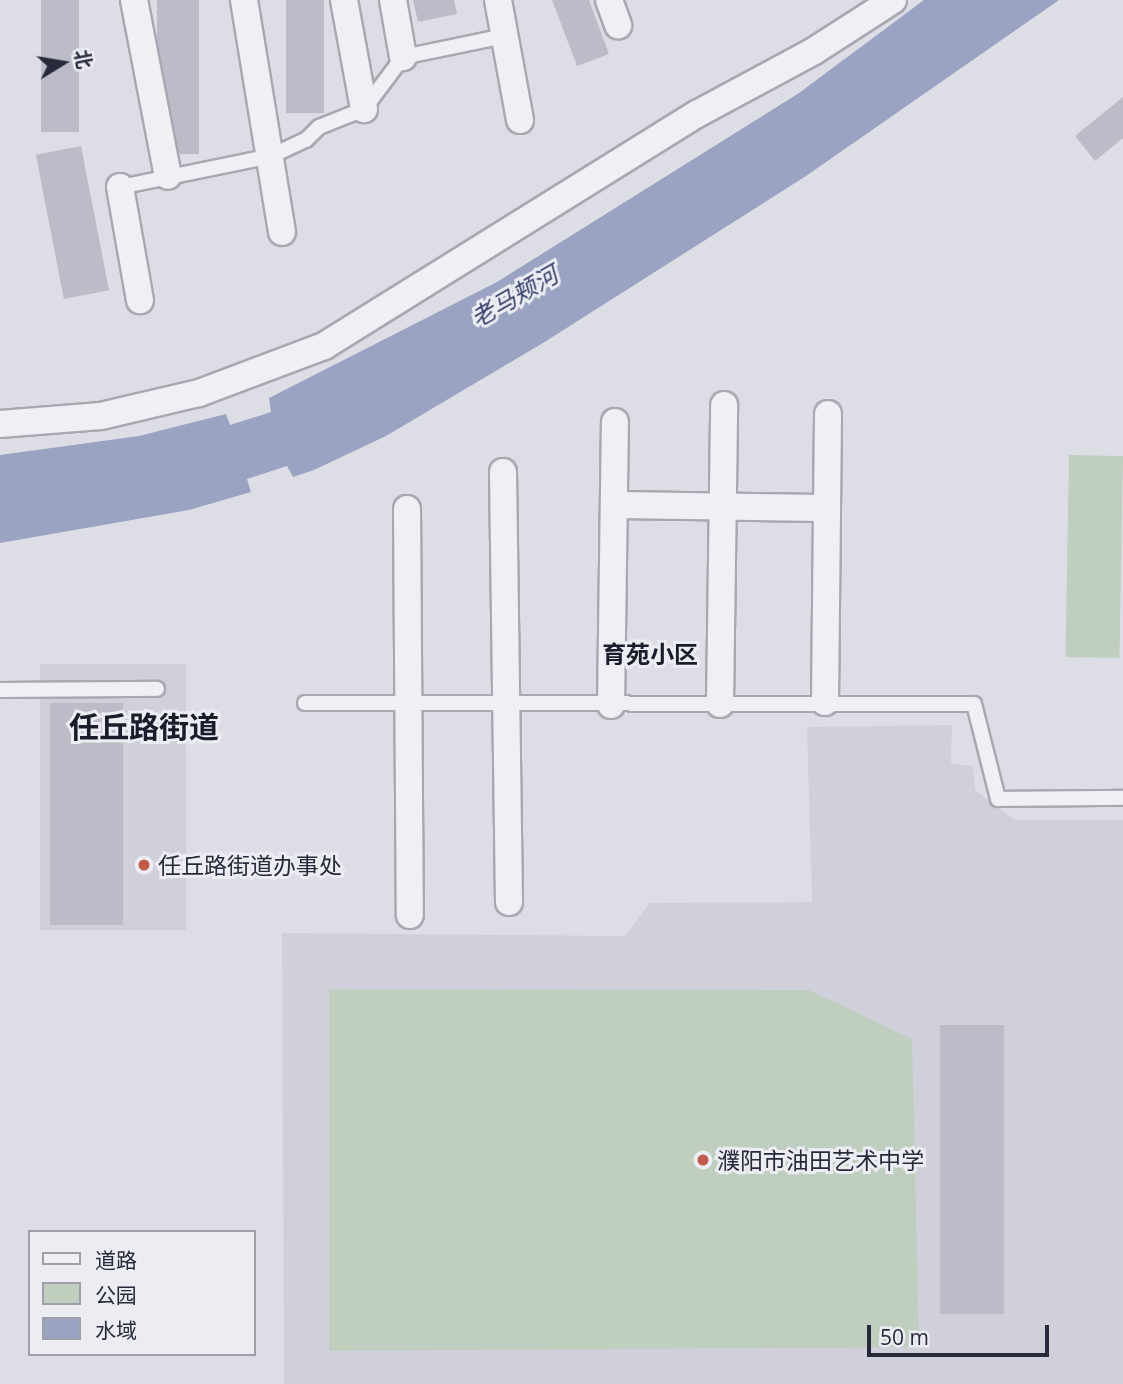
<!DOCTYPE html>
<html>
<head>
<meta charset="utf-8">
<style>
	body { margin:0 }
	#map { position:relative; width:1123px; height:1384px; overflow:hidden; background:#dddee5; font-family:"Open Sans","Noto Sans SC",sans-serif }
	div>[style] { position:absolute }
	.built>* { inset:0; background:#cfd0da; transform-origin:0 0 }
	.green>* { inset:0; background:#bfcebf; transform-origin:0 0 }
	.water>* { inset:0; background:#9ba3c2 }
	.building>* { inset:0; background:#bbbcc7; transform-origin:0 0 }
	.roads { filter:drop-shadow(2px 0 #a7a8b2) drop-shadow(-2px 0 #a7a8b2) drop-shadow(0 2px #a7a8b2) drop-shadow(0 -2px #a7a8b2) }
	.lane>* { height:14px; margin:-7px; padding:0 7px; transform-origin:7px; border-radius:7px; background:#efeff4 }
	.street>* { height:26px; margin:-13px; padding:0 13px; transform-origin:13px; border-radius:13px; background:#efeff4 }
	.dots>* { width:19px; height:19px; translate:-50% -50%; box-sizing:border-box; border:4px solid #ecedf3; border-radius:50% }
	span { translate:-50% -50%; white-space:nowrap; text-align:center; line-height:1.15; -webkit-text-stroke:6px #ecedf3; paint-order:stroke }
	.poi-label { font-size:23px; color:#28293a }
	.left { translate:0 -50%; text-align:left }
	.water-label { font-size:24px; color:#363f6a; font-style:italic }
	.neighbourhood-label { font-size:24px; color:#1a1b2b; font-weight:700 }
	.district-label { font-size:30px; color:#1a1b2b; font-weight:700 }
	.legend { position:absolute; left:28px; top:1230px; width:228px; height:126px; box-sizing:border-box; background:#ecedf3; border:2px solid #9e9fa9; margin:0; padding:9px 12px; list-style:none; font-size:21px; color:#28293a }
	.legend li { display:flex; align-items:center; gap:14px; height:35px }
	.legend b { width:35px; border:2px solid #9e9fa9 }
	.north { position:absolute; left:28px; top:28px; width:70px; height:70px; -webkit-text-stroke:5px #ecedf3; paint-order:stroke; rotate:79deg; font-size:19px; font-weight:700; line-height:28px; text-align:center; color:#28293a }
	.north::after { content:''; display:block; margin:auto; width:24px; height:32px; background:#28293a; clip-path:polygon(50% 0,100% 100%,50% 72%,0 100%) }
	.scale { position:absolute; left:867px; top:1325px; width:182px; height:32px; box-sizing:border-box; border:4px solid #28293a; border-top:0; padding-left:9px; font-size:21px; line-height:24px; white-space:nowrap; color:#28293a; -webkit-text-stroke:5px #ecedf3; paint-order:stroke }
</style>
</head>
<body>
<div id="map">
	<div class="built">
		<div style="left:40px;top:664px;width:146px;height:266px"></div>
		<div style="clip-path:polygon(952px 725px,951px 764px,973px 766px,975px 790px,1015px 820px,1123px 820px,1123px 1384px,284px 1384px,282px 933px,625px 936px,650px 903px,812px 902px,807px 727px)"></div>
	</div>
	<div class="green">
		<div style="left:1069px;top:455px;width:54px;height:202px;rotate:1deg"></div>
		<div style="clip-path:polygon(329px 989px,809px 990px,912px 1039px,919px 1347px,329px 1351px)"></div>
	</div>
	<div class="water">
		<div style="clip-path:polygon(924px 0,1059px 0,806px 176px,543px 343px,386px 436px,314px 470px,293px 477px,287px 466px,247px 479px,251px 492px,189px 510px,0 543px,0 455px,139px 436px,226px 414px,230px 425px,271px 412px,269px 398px,497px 282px,799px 93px)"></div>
	</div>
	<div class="building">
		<div style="left:41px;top:0;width:38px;height:132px"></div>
		<div style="left:157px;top:0;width:42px;height:154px"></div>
		<div style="left:286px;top:0;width:38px;height:113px"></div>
		<div style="clip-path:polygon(413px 0,454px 0,457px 14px,418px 22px)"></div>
		<div style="clip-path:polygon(552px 0,589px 0,609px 54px,577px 66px)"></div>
		<div style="clip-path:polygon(1123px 97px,1123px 138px,1095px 161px,1075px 136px)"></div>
		<div style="left:81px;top:146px;width:147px;height:46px;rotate:79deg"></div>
		<div style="left:50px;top:703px;width:73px;height:222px"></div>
		<div style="left:1004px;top:1025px;width:289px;height:64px;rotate:90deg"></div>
	</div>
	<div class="roads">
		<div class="lane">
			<div style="left:120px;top:187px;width:154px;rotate:-11.6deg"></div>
			<div style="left:271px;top:156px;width:38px;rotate:-25deg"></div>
			<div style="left:306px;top:140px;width:18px;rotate:-45deg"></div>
			<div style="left:319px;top:127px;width:48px;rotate:-21.8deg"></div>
			<div style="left:364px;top:109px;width:65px;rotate:-53.1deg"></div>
			<div style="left:403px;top:57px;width:103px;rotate:-11.7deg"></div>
			<div style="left:0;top:690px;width:157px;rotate:-0.4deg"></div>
			<div style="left:305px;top:703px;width:669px;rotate:0.09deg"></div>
			<div style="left:974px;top:704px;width:98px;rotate:75.8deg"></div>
			<div style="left:998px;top:799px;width:125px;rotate:-0.5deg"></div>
		</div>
		<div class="street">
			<div style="left:134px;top:0;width:179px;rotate:79.1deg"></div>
			<div style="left:244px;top:0;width:235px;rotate:80.7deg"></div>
			<div style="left:344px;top:0;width:111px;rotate:79.6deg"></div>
			<div style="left:393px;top:0;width:58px;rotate:80deg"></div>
			<div style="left:498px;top:0;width:122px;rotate:79.6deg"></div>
			<div style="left:609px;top:0;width:27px;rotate:70deg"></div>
			<div style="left:120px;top:187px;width:115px;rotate:80deg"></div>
			<div style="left:0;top:424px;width:101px;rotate:-4.5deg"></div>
			<div style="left:101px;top:416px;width:101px;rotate:-13.2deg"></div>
			<div style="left:199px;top:393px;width:134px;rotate:-20.6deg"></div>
			<div style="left:324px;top:346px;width:439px;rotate:-31.9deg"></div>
			<div style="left:697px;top:114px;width:133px;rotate:-28.3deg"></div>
			<div style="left:814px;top:51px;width:94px;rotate:-32.8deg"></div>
			<div style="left:503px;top:472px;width:430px;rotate:89.2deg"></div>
			<div style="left:614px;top:505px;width:212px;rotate:0.8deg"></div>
			<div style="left:407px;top:509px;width:406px;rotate:89.6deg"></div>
			<div style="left:825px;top:702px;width:288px;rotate:-89.4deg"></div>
			<div style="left:720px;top:704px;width:299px;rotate:-89.2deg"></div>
			<div style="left:611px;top:705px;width:283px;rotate:-89.2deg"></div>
		</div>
	</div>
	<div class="dots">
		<div style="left:144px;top:865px;background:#c05c4c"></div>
		<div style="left:703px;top:1160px;background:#c05c4c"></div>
	</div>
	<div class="poi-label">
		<span class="left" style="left:158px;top:865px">任丘路街道办事处</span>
		<span class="left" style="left:717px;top:1160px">濮阳市油田艺术中学</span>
	</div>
	<div class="water-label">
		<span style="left:514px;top:296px;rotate:-30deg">老马颊河</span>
	</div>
	<div class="neighbourhood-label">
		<span style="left:650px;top:654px">育苑小区</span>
	</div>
	<div class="district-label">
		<span style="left:144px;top:727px">任丘路街道</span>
	</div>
	<ul class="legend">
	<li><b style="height:9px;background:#efeff4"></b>道路</li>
	<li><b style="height:19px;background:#bfcebf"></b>公园</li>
	<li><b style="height:19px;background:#9ba3c2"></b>水域</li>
	</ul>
	<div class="north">北</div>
	<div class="scale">50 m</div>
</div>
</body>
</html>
